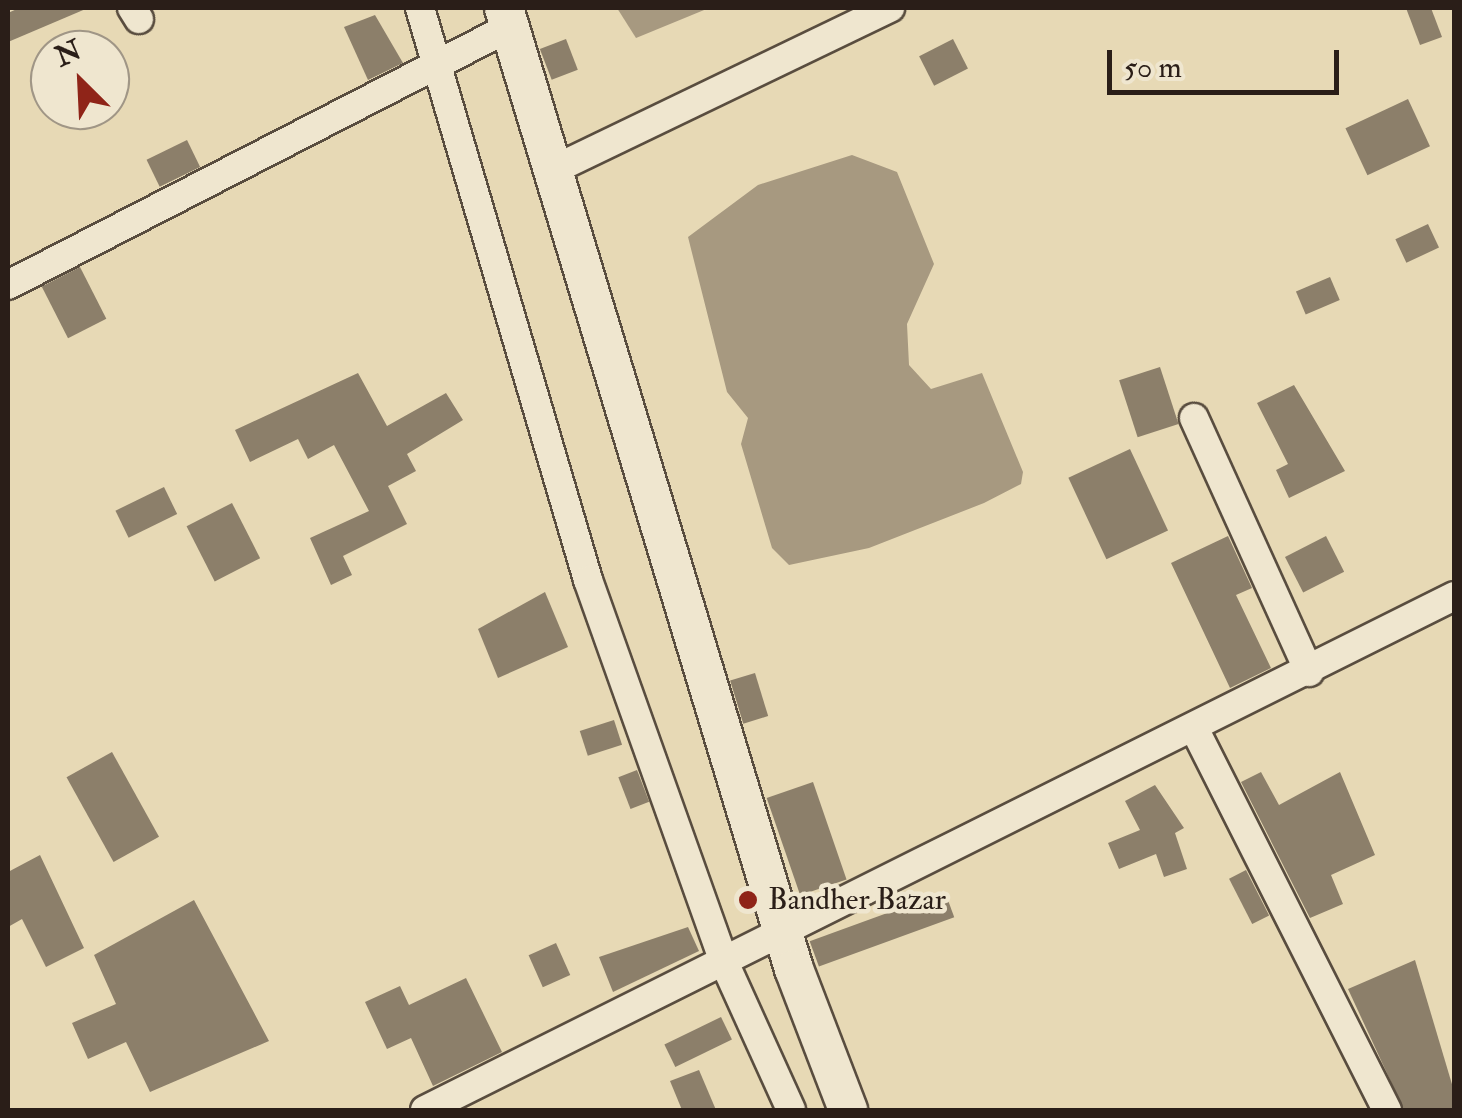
<!DOCTYPE html>
<html>
<head>
<meta charset="utf-8">
<style>
	body { margin:0 }
	#map { position:relative; width:1462px; height:1118px; overflow:hidden; background:#e7d9b5; font-family:"IM FELL Double Pica",serif }
	div>[style] { position:absolute }
	.water>* { inset:0; background:#a79980 }
	.building>* { inset:0; background:#8c7f6a; transform-origin:0 0 }
	.roads { filter:drop-shadow(2px 0 #594d3f) drop-shadow(-2px 0 #594d3f) drop-shadow(0 2px #594d3f) drop-shadow(0 -2px #594d3f) }
	.street>* { height:28px; margin:-14px; padding:0 14px; transform-origin:14px; border-radius:14px; background:#efe6cf }
	.secondary>* { height:38px; margin:-19px; padding:0 19px; transform-origin:19px; border-radius:19px; background:#efe6cf }
	.dots>* { width:28px; height:28px; translate:-50% -50%; box-sizing:border-box; border:5px solid #efe6cf; border-radius:50% }
	span { translate:-50% -50%; white-space:nowrap; text-align:center; line-height:1.15; -webkit-text-stroke:9px #efe6cf; paint-order:stroke }
	.poi-label { font-size:30px; color:#2a1e18 }
	.left { translate:0 -50%; text-align:left }
	.frame { position:absolute; inset:0; border:10px solid #2a1e18; pointer-events:none }
	.north { position:absolute; left:30px; top:30px; width:100px; height:100px; box-sizing:border-box; background:#efe6cf; border:2px solid #a09686; border-radius:50%; rotate:336deg; font-size:28px; font-weight:700; line-height:40px; text-align:center; color:#2a1e18 }
	.north::after { content:''; display:block; margin:auto; width:35px; height:45px; background:#8f2418; clip-path:polygon(50% 0,100% 100%,50% 72%,0 100%) }
	.scale { position:absolute; left:1107px; top:50px; width:232px; height:45px; box-sizing:border-box; border:5px solid #2a1e18; border-top:0; padding-left:12px; font-size:30px; line-height:35px; white-space:nowrap; color:#2a1e18; -webkit-text-stroke:8px #efe6cf; paint-order:stroke }
</style>
</head>
<body>
<div id="map">
	<div class="water">
		<div style="clip-path:polygon(617px 8px,709px 8px,636px 38px)"></div>
		<div style="clip-path:polygon(852px 155px,897px 172px,934px 264px,907px 324px,909px 365px,931px 389px,982px 373px,1023px 472px,1021px 484px,984px 503px,869px 548px,789px 565px,772px 548px,741px 444px,748px 418px,727px 392px,688px 237px,758px 185px)"></div>
	</div>
	<div class="building">
		<div style="clip-path:polygon(19px 8px,88px 8px,8px 42px,8px 13px)"></div>
		<div style="clip-path:polygon(1406px 8px,1431px 8px,1442px 37px,1420px 45px)"></div>
		<div style="clip-path:polygon(375px 15px,403px 63px,368px 80px,344px 27px)"></div>
		<div style="left:566px;top:39px;width:33px;height:28px;rotate:69deg"></div>
		<div style="left:953px;top:39px;width:33px;height:38px;rotate:63deg"></div>
		<div style="left:1408px;top:99px;width:52px;height:69px;rotate:65deg"></div>
		<div style="left:187px;top:140px;width:30px;height:45px;rotate:64deg"></div>
		<div style="left:1428px;top:224px;width:26px;height:36px;rotate:65deg"></div>
		<div style="left:80px;top:267px;width:58px;height:43px;rotate:63deg"></div>
		<div style="left:1330px;top:277px;width:25px;height:37px;rotate:67deg"></div>
		<div style="left:1160px;top:367px;width:60px;height:43px;rotate:72deg"></div>
		<div style="clip-path:polygon(358px 373px,387px 426px,446px 393px,463px 420px,407px 454px,416px 471px,388px 486px,407px 524px,343px 556px,352px 575px,331px 585px,310px 538px,369px 511px,334px 445px,308px 459px,298px 439px,250px 462px,235px 430px)"></div>
		<div style="clip-path:polygon(1294px 385px,1345px 471px,1289px 498px,1276px 470px,1288px 464px,1257px 403px)"></div>
		<div style="left:1130px;top:449px;width:90px;height:68px;rotate:65deg"></div>
		<div style="left:164px;top:487px;width:30px;height:54px;rotate:64deg"></div>
		<div style="left:232px;top:503px;width:62px;height:51px;rotate:63deg"></div>
		<div style="clip-path:polygon(1228px 536px,1252px 588px,1236px 595px,1271px 668px,1230px 688px,1171px 563px)"></div>
		<div style="left:1326px;top:536px;width:40px;height:46px;rotate:63deg"></div>
		<div style="clip-path:polygon(545px 592px,568px 647px,498px 678px,478px 629px)"></div>
		<div style="left:755px;top:673px;width:45px;height:26px;rotate:73deg"></div>
		<div style="left:614px;top:720px;width:26px;height:36px;rotate:72deg"></div>
		<div style="left:112px;top:752px;width:97px;height:52px;rotate:61deg"></div>
		<div style="left:637px;top:770px;width:34px;height:20px;rotate:69deg"></div>
		<div style="clip-path:polygon(1261px 772px,1279px 805px,1340px 772px,1375px 855px,1331px 875px,1343px 904px,1310px 918px,1241px 782px)"></div>
		<div style="left:813px;top:782px;width:103px;height:49px;rotate:71deg"></div>
		<div style="clip-path:polygon(1155px 785px,1184px 828px,1175px 833px,1187px 869px,1164px 877px,1156px 854px,1119px 869px,1108px 843px,1140px 830px,1125px 801px)"></div>
		<div style="clip-path:polygon(40px 855px,84px 948px,46px 967px,22px 919px,8px 927px,8px 872px)"></div>
		<div style="left:1246px;top:870px;width:51px;height:19px;rotate:63deg"></div>
		<div style="left:945px;top:892px;width:27px;height:144px;rotate:70deg"></div>
		<div style="clip-path:polygon(194px 900px,269px 1041px,150px 1092px,126px 1042px,88px 1059px,72px 1023px,116px 1004px,94px 955px)"></div>
		<div style="clip-path:polygon(688px 927px,699px 951px,613px 992px,599px 957px)"></div>
		<div style="left:556px;top:943px;width:35px;height:30px;rotate:66deg"></div>
		<div style="clip-path:polygon(1415px 960px,1454px 1091px,1454px 1110px,1404px 1110px,1348px 989px)"></div>
		<div style="clip-path:polygon(466px 978px,502px 1052px,433px 1086px,411px 1038px,387px 1049px,365px 1002px,400px 986px,409px 1005px)"></div>
		<div style="left:721px;top:1017px;width:25px;height:63px;rotate:64deg"></div>
		<div style="clip-path:polygon(699px 1070px,716px 1110px,682px 1110px,670px 1081px)"></div>
	</div>
	<div class="roads">
		<div class="street">
			<div style="left:132px;top:8px;width:13px;rotate:58deg"></div>
			<div style="left:420px;top:8px;width:596px;rotate:73.63deg"></div>
			<div style="left:588px;top:580px;width:405px;rotate:70.4deg"></div>
			<div style="left:724px;top:962px;width:162px;rotate:65.6deg"></div>
			<div style="left:555px;top:169px;width:372px;rotate:-25.7deg"></div>
			<div style="left:8px;top:285px;width:564px;rotate:-27.2deg"></div>
			<div style="left:1194px;top:418px;width:279px;rotate:65.6deg"></div>
			<div style="left:1195px;top:730px;width:426px;rotate:63.2deg"></div>
			<div style="left:425px;top:1110px;width:1150px;rotate:-26.54deg"></div>
		</div>
		<div class="secondary">
			<div style="left:504px;top:8px;width:1004px;rotate:73.21deg"></div>
			<div style="left:794px;top:969px;width:151px;rotate:69deg"></div>
		</div>
	</div>
	<div class="dots">
		<div style="left:748px;top:900px;background:#8f2418"></div>
	</div>
	<div class="poi-label">
		<span class="left" style="left:768px;top:900px">Bandher Bazar</span>
	</div>
	<div class="frame"></div>
	<div class="north">N</div>
	<div class="scale">50 m</div>
</div>
</body>
</html>
